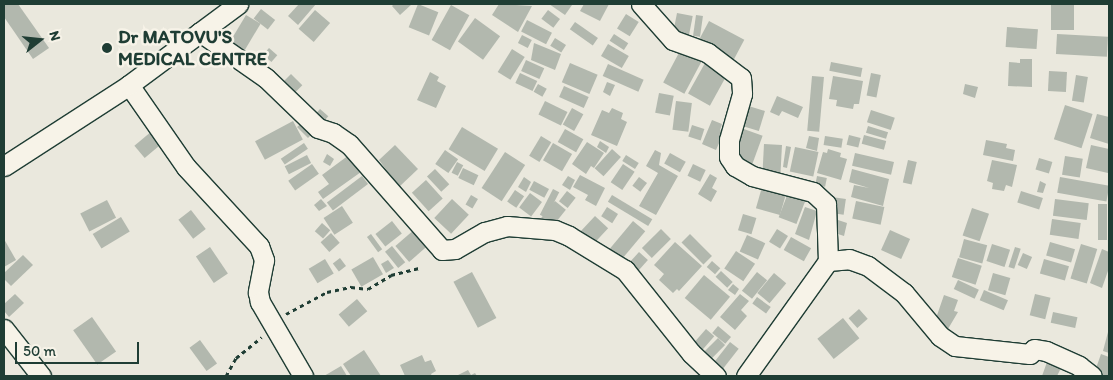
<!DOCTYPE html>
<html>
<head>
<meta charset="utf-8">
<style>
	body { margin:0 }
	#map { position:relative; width:1113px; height:380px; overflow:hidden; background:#eae8dd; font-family:Itim,sans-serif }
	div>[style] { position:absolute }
	.building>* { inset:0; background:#b2b8ae; transform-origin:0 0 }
	.path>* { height:3px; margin-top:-1.5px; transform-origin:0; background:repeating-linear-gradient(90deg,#1f3d34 0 4px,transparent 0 8px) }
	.roads { filter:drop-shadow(1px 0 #1f3d34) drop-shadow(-1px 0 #1f3d34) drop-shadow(0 1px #1f3d34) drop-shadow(0 -1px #1f3d34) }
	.minor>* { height:19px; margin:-9.5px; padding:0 9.5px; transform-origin:9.5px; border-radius:9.5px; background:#f7f3e8 }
	.dots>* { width:14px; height:14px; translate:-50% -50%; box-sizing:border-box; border:2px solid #f7f3e8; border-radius:50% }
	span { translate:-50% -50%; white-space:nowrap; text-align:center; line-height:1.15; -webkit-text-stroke:5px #f7f3e8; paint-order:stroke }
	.poi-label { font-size:19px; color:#1f3d34; font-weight:700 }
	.left { translate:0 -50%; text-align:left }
	.frame { position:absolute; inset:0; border:5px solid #1f3d34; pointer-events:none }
	.north { position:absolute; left:15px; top:15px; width:50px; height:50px; -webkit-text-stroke:4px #f7f3e8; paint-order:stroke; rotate:74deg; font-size:14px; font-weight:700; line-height:20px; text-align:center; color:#1f3d34 }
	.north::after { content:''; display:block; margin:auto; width:18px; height:22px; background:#1f3d34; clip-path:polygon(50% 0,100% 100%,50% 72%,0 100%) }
	.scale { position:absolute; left:15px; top:342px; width:124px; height:22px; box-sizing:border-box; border:2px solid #1f3d34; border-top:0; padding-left:6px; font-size:15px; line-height:18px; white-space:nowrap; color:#1f3d34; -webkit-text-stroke:4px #f7f3e8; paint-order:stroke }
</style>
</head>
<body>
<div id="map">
	<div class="building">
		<div style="clip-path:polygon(4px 4px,18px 4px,49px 48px,33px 59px,4px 17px)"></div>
		<div style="clip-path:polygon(299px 4px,316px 4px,298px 25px,288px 16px)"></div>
		<div style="clip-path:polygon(394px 4px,412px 4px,400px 15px,392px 6px)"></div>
		<div style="left:418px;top:4px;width:22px;height:25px;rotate:22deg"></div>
		<div style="clip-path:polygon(499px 4px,532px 6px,518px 32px,492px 15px)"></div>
		<div style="clip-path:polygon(549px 4px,571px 4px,572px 5px,565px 15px)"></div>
		<div style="clip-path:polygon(584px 4px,609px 4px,600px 21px,580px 11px)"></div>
		<div style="left:1051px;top:4px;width:23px;height:26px"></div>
		<div style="left:451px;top:5px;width:21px;height:40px;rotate:29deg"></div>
		<div style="left:261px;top:9px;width:18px;height:12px;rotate:38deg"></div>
		<div style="left:315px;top:10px;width:20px;height:25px;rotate:41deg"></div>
		<div style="left:548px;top:10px;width:15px;height:11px;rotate:37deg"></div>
		<div style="left:677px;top:13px;width:16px;height:25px;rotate:11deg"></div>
		<div style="left:626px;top:14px;width:15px;height:17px;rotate:32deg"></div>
		<div style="left:246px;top:15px;width:17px;height:34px;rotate:31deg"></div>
		<div style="left:696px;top:15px;width:7px;height:21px;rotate:8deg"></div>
		<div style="left:475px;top:18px;width:31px;height:29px;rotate:36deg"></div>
		<div style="left:527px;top:20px;width:28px;height:13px;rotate:27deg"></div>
		<div style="left:709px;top:21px;width:40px;height:26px;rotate:28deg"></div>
		<div style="left:575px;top:22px;width:28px;height:9px;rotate:35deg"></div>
		<div style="left:1007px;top:27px;width:31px;height:20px;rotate:4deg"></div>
		<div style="left:614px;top:34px;width:17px;height:8px;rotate:33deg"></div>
		<div style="left:1057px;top:34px;width:51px;height:20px;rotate:3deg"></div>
		<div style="left:522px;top:35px;width:11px;height:9px;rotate:27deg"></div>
		<div style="left:555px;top:38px;width:13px;height:9px;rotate:32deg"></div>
		<div style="clip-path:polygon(534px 43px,561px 54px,555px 70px,531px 60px)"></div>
		<div style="left:608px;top:44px;width:24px;height:14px;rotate:30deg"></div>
		<div style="left:269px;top:48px;width:11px;height:9px;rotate:41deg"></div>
		<div style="left:512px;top:49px;width:15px;height:27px;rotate:32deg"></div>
		<div style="left:681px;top:49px;width:24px;height:38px;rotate:28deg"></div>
		<div style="clip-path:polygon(1020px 59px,1032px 59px,1032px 87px,1008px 86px,1009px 62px,1020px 63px)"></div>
		<div style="left:526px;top:60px;width:20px;height:12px;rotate:24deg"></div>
		<div style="left:831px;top:62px;width:32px;height:9px;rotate:11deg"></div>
		<div style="left:570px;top:63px;width:30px;height:21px;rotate:23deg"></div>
		<div style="left:705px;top:63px;width:25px;height:35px;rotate:29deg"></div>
		<div style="left:608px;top:64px;width:39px;height:13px;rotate:24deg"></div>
		<div style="left:1049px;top:71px;width:18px;height:20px;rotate:3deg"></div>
		<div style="clip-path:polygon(430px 72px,439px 77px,437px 81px,446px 86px,436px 108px,417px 100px)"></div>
		<div style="left:520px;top:73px;width:19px;height:11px;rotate:25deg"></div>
		<div style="left:871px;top:73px;width:10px;height:23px;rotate:11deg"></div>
		<div style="left:291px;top:74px;width:16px;height:13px;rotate:45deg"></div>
		<div style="left:1076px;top:75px;width:12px;height:26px;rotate:9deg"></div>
		<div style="left:812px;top:76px;width:12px;height:55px;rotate:5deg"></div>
		<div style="clip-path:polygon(833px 76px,863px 81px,859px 104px,854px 104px,853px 109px,836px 106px,837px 100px,829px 99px)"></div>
		<div style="clip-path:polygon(607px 82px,615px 85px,610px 96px,603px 92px)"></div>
		<div style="left:538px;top:84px;width:10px;height:9px;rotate:29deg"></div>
		<div style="clip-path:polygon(965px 84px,978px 87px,975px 98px,963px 94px)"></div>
		<div style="left:564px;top:86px;width:27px;height:12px;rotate:24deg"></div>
		<div style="left:659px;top:93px;width:15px;height:20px;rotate:11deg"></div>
		<div style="clip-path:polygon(777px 96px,803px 107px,798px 118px,782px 111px,779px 116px,770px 112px)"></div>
		<div style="left:545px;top:101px;width:25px;height:15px;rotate:26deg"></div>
		<div style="left:676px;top:101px;width:16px;height:29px;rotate:7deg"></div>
		<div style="left:742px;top:104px;width:24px;height:21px;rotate:17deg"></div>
		<div style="left:1065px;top:105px;width:29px;height:36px;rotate:18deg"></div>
		<div style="left:572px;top:108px;width:13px;height:19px;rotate:29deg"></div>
		<div style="clip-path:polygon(612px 108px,623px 113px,621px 119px,627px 122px,617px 146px,591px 135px,602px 110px,609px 113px)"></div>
		<div style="left:320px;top:109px;width:11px;height:6px;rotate:41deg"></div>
		<div style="left:871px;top:110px;width:25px;height:13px;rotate:18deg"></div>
		<div style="clip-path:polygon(1097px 114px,1109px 117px,1109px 144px,1090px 138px)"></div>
		<div style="clip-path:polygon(712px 120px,722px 124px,720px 130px,724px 132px,716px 150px,702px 144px)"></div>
		<div style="left:293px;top:121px;width:21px;height:43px;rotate:62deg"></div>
		<div style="clip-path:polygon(302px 123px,313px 133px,308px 138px,297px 127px)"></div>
		<div style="left:692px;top:125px;width:13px;height:12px;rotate:18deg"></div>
		<div style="left:868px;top:126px;width:21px;height:7px;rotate:17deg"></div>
		<div style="left:462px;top:127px;width:42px;height:26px;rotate:31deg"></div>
		<div style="left:741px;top:128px;width:23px;height:30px;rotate:20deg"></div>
		<div style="left:565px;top:129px;width:21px;height:15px;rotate:29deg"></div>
		<div style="left:152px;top:131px;width:16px;height:23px;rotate:50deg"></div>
		<div style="left:849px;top:135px;width:12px;height:10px;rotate:14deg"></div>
		<div style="left:864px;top:135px;width:23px;height:9px;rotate:15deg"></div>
		<div style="left:541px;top:136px;width:12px;height:23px;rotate:31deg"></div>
		<div style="clip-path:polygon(809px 136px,819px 138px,817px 151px,806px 148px)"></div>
		<div style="left:825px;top:136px;width:18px;height:9px;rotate:9deg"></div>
		<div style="clip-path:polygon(986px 140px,1007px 144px,1006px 148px,1015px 150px,1013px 161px,983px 155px)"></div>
		<div style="clip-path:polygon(600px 141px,609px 147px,606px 153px,597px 147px)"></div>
		<div style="clip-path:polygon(587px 142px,604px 153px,594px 168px,591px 166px,586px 174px,572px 164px)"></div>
		<div style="left:304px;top:143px;width:7px;height:28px;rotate:56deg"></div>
		<div style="left:553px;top:143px;width:22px;height:20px;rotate:30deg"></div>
		<div style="left:764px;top:144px;width:18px;height:28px;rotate:3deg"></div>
		<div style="clip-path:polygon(395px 145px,418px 169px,399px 187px,379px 160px)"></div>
		<div style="clip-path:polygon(1091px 145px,1109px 149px,1108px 173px,1086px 168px)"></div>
		<div style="clip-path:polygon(786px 146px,791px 147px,787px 168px,783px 167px)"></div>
		<div style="left:795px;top:147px;width:24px;height:25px;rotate:12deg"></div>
		<div style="left:612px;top:149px;width:12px;height:26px;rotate:42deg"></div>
		<div style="clip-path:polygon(828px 149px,841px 153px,840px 157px,847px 159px,841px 180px,817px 173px,823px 152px,827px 153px)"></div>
		<div style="left:445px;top:150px;width:16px;height:17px;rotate:35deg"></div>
		<div style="clip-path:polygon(655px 150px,661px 153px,659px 165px,678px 176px,656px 215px,639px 206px,658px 173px,646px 166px)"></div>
		<div style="left:505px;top:152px;width:24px;height:43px;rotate:33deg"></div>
		<div style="left:670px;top:153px;width:18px;height:12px;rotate:29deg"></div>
		<div style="left:855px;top:153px;width:40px;height:13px;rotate:13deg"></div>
		<div style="clip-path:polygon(327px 154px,334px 159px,330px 166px,323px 162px)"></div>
		<div style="left:307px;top:155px;width:9px;height:25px;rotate:63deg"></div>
		<div style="clip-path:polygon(349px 155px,361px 172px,323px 199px,318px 192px,329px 184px,322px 175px)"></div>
		<div style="left:626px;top:155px;width:15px;height:7px;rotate:32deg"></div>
		<div style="left:1065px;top:156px;width:18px;height:19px;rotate:9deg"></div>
		<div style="left:1039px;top:158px;width:14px;height:12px;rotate:17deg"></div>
		<div style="left:908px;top:160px;width:9px;height:23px;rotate:13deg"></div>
		<div style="clip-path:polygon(992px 160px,1017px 165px,1012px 187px,1006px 185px,1004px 191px,992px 189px,993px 183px,987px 181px)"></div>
		<div style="left:457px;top:162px;width:7px;height:12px;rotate:27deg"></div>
		<div style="left:312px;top:164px;width:12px;height:29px;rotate:55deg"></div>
		<div style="left:623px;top:164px;width:14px;height:22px;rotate:34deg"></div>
		<div style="left:693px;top:164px;width:14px;height:13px;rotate:25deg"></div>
		<div style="left:463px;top:168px;width:17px;height:11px;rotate:25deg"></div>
		<div style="left:435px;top:169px;width:21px;height:11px;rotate:47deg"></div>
		<div style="clip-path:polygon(852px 169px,889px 179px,883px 206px,851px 197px,854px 185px,869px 188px,849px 182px)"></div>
		<div style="clip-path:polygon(710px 174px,717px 178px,712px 188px,717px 191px,711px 202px,698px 194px)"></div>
		<div style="clip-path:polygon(580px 175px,605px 188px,596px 206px,585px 200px,588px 195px,573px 187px)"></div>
		<div style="left:362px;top:176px;width:10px;height:44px;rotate:53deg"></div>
		<div style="clip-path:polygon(568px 176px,575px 180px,570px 190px,562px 185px)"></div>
		<div style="left:817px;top:176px;width:10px;height:9px;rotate:11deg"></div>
		<div style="clip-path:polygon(524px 177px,531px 182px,526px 192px,518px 187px)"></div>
		<div style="left:639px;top:177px;width:10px;height:11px;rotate:37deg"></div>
		<div style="left:1060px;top:177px;width:50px;height:16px;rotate:10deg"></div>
		<div style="left:426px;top:180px;width:25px;height:19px;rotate:48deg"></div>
		<div style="left:534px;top:181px;width:17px;height:10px;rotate:28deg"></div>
		<div style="clip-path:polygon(1040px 181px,1046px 184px,1043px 193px,1037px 192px)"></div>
		<div style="left:762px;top:187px;width:25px;height:22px;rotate:16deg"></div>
		<div style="left:553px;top:189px;width:7px;height:29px;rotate:27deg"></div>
		<div style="left:515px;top:190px;width:11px;height:14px;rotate:34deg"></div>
		<div style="left:567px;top:191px;width:11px;height:13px;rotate:38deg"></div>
		<div style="left:1021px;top:191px;width:23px;height:12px;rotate:18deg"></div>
		<div style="left:530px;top:193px;width:15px;height:18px;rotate:37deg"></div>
		<div style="left:788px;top:193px;width:19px;height:26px;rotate:21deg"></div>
		<div style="left:471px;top:195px;width:8px;height:11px;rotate:30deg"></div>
		<div style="left:612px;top:195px;width:47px;height:8px;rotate:31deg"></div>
		<div style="left:832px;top:197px;width:14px;height:16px;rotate:8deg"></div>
		<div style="clip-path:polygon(321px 199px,327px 206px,319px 211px,314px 205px)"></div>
		<div style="left:452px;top:199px;width:23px;height:26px;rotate:43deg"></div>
		<div style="left:1055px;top:199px;width:34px;height:17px;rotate:7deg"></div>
		<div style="left:107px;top:200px;width:20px;height:30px;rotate:63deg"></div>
		<div style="left:555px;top:201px;width:14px;height:22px;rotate:39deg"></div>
		<div style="left:856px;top:201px;width:29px;height:18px;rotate:12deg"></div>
		<div style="left:1098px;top:204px;width:9px;height:36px"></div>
		<div style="left:342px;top:206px;width:20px;height:22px;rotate:57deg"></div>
		<div style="left:607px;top:207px;width:13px;height:11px;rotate:32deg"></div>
		<div style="clip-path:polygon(805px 207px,817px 211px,809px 240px,795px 234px)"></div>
		<div style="left:972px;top:208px;width:18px;height:29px;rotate:19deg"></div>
		<div style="left:191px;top:210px;width:24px;height:16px;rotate:52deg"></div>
		<div style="left:743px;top:214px;width:14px;height:17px;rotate:17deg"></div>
		<div style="left:595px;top:216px;width:18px;height:23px;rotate:43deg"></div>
		<div style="left:121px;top:217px;width:17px;height:33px;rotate:59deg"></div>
		<div style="clip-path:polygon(835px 219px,847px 223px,844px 236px,832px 232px)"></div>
		<div style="left:1052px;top:219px;width:29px;height:16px;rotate:8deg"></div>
		<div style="left:392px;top:221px;width:16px;height:21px;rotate:52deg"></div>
		<div style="left:633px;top:221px;width:16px;height:41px;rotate:40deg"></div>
		<div style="left:322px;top:223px;width:11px;height:11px;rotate:41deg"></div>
		<div style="left:415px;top:229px;width:21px;height:26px;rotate:49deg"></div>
		<div style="left:661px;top:229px;width:14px;height:27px;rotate:45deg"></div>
		<div style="left:777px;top:229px;width:13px;height:15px;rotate:32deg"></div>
		<div style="left:890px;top:230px;width:22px;height:22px;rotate:24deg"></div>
		<div style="left:331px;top:233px;width:13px;height:14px;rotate:48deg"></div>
		<div style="left:371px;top:234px;width:19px;height:5px;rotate:54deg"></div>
		<div style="left:690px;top:234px;width:31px;height:12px;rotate:45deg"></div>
		<div style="left:747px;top:235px;width:20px;height:18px;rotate:24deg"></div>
		<div style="left:791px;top:237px;width:23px;height:15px;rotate:29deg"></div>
		<div style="clip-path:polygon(4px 239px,16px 260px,4px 267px)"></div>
		<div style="left:964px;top:239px;width:24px;height:19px;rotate:15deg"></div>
		<div style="clip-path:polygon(675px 242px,702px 266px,679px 291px,677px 289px,673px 293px,659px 280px,664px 274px,654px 265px)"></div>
		<div style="left:1050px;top:242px;width:26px;height:14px;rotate:16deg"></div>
		<div style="left:992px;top:244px;width:19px;height:18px;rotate:18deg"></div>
		<div style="left:1081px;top:244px;width:17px;height:36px;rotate:17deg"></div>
		<div style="left:392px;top:246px;width:21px;height:9px;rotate:51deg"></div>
		<div style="left:210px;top:247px;width:32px;height:17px;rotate:56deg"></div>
		<div style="left:1015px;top:247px;width:6px;height:21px;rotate:18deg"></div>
		<div style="clip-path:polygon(1102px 249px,1109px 252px,1109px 268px,1102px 288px,1090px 283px)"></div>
		<div style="left:736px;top:251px;width:23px;height:21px;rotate:34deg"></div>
		<div style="left:639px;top:252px;width:12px;height:20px;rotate:42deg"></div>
		<div style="left:1023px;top:253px;width:10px;height:13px;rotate:24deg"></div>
		<div style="clip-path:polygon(23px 255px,33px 265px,11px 286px,4px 279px,4px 273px)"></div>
		<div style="left:373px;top:257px;width:20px;height:25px;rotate:60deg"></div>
		<div style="left:340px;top:258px;width:10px;height:9px;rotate:53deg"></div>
		<div style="left:958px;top:258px;width:25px;height:20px;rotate:18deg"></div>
		<div style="left:325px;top:259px;width:17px;height:19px;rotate:59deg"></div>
		<div style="left:1044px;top:259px;width:26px;height:15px;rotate:16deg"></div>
		<div style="clip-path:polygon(388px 260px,394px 268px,386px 273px,381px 264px)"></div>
		<div style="left:712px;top:261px;width:11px;height:8px;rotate:41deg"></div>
		<div style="left:721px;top:271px;width:16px;height:8px;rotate:43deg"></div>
		<div style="left:472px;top:272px;width:52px;height:21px;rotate:62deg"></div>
		<div style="left:757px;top:272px;width:13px;height:24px;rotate:39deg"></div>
		<div style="left:774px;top:273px;width:16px;height:26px;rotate:40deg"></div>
		<div style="left:993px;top:273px;width:18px;height:18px;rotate:16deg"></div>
		<div style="left:704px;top:275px;width:34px;height:30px;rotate:40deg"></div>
		<div style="left:958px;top:280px;width:23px;height:10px;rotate:25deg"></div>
		<div style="clip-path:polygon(733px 284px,739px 289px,735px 295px,728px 290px)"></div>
		<div style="left:984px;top:290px;width:26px;height:11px;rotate:23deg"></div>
		<div style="clip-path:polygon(15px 294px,24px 303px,9px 317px,4px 311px,4px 304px)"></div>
		<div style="clip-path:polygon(740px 294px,749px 301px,741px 310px,747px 316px,735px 330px,720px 317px)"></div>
		<div style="left:1035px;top:294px;width:16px;height:22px;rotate:14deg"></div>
		<div style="clip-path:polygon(944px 295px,958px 300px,954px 311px,958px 312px,948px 329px,934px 324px)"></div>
		<div style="left:757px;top:297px;width:17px;height:8px;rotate:36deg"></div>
		<div style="left:357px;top:299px;width:16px;height:24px;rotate:50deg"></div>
		<div style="left:859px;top:309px;width:13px;height:14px;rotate:48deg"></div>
		<div style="left:1053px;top:312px;width:25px;height:11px;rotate:12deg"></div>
		<div style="left:92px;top:317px;width:42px;height:23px;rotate:55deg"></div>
		<div style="left:843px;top:318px;width:26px;height:33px;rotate:51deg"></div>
		<div style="left:718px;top:326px;width:17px;height:9px;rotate:40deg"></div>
		<div style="left:706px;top:329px;width:11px;height:24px;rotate:41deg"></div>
		<div style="clip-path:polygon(1108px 332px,1109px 333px,1109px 353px,1103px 351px)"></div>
		<div style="left:718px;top:338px;width:10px;height:22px;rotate:45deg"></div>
		<div style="left:200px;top:340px;width:29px;height:13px;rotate:54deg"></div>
		<div style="left:730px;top:342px;width:11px;height:28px;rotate:38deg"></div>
		<div style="clip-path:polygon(364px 350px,381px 376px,351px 376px,343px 364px)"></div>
		<div style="clip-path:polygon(1101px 354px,1109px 357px,1109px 376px,1094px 374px)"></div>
		<div style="clip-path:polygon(422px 355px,425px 362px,431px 360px,436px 371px,431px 374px,432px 376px,405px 376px,400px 365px)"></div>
		<div style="clip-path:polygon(1047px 362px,1061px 368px,1057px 376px,1042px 376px)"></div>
		<div style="clip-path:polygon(341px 366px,347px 376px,324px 376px)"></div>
		<div style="clip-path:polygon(468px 370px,471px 375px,475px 373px,477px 376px,456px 376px)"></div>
	</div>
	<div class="path">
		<div style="left:286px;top:314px;width:47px;rotate:-28.2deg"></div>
		<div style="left:327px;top:292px;width:25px;rotate:-12deg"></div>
		<div style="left:351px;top:287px;width:17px;rotate:7deg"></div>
		<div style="left:368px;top:289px;width:27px;rotate:-31deg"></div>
		<div style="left:391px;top:275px;width:30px;rotate:-14deg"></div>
		<div style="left:226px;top:376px;width:21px;rotate:-61deg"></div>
		<div style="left:236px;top:358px;width:33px;rotate:-39deg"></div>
	</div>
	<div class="roads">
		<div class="minor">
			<div style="left:641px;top:4px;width:48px;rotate:48.4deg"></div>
			<div style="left:673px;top:40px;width:37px;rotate:20deg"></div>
			<div style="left:708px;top:53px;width:41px;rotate:37.1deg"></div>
			<div style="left:741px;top:78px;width:16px;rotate:86deg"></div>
			<div style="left:742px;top:94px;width:48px;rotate:105.8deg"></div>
			<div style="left:729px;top:140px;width:17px;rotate:90deg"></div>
			<div style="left:729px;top:157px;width:11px;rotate:56deg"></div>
			<div style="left:735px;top:166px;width:20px;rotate:30deg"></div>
			<div style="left:752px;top:176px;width:63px;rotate:14.7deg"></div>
			<div style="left:813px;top:192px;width:18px;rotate:43deg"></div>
			<div style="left:826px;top:204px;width:57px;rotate:88deg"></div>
			<div style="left:828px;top:261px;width:141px;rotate:125.5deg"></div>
			<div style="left:200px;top:32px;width:80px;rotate:34.9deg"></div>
			<div style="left:266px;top:78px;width:72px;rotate:43.9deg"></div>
			<div style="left:318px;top:128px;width:16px;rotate:18deg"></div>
			<div style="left:333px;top:133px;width:19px;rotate:35deg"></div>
			<div style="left:349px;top:144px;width:141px;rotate:48.7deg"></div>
			<div style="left:442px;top:250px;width:13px;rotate:-4deg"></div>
			<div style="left:455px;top:249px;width:34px;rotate:-30deg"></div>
			<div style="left:485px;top:232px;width:23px;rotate:-15deg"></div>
			<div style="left:507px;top:226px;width:48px;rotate:4.8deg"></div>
			<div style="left:555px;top:230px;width:15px;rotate:23deg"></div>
			<div style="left:569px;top:236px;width:66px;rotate:31.3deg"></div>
			<div style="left:625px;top:270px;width:106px;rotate:51.5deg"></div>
			<div style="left:691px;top:353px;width:34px;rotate:43deg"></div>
			<div style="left:129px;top:85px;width:100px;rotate:55.2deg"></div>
			<div style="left:186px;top:167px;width:108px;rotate:47.3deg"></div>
			<div style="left:259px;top:246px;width:15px;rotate:70deg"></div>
			<div style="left:264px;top:260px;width:33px;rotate:101deg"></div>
			<div style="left:258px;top:292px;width:10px;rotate:79deg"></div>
			<div style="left:260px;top:302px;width:86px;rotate:59.8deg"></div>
			<div style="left:4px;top:166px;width:149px;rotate:-32.9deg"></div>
			<div style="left:129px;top:85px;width:136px;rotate:-36.6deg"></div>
			<div style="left:828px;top:261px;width:21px;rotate:-5deg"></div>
			<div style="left:849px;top:259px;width:20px;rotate:20deg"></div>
			<div style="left:868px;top:266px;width:45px;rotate:36.9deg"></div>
			<div style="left:904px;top:293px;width:56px;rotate:50.1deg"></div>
			<div style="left:940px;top:336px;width:18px;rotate:34deg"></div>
			<div style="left:955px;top:346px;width:75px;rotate:6.1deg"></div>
			<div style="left:1030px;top:354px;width:6px;rotate:-51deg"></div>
			<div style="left:1034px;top:349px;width:12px;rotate:9deg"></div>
			<div style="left:1046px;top:351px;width:36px;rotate:24deg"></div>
			<div style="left:1079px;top:366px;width:16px;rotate:38deg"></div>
			<div style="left:4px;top:329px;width:60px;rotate:51.8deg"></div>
		</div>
	</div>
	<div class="dots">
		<div style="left:107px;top:48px;background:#1f3d34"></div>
	</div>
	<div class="poi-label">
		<span class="left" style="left:118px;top:48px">Dr MATOVU'S<br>MEDICAL CENTRE</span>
	</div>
	<div class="frame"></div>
	<div class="north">N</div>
	<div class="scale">50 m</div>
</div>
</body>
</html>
